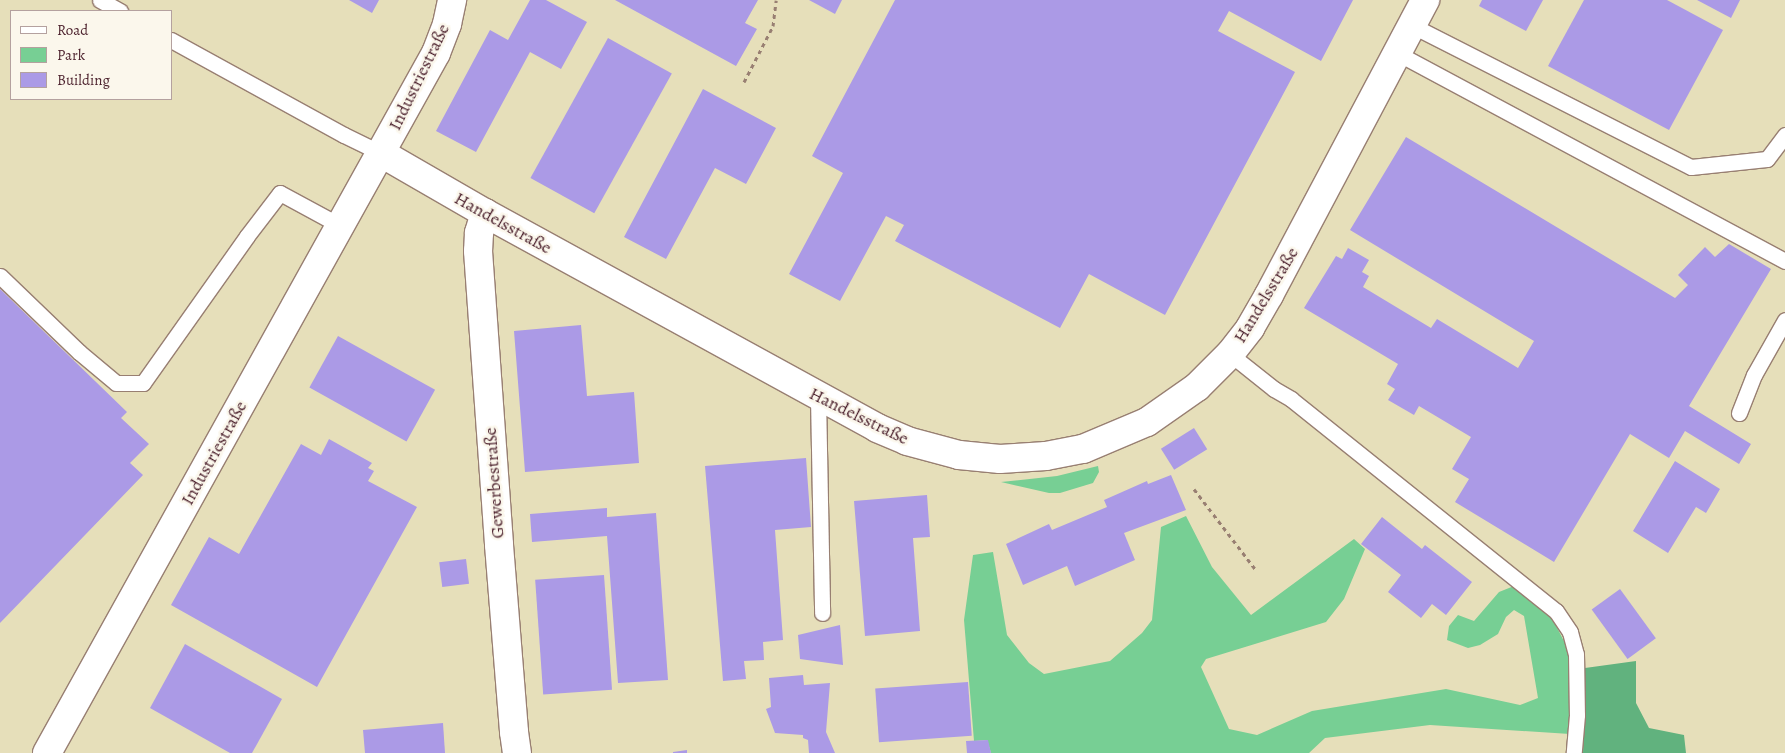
<!DOCTYPE html>
<html>
<head>
<meta charset="utf-8">
<style>
	body { margin:0 }
	#map { position:relative; width:1785px; height:753px; overflow:hidden; background:#e6dfba; font-family:Alegreya,serif }
	div>[style] { position:absolute }
	.green>* { inset:0; background:#77cf94 }
	.forest>* { inset:0; background:#61b27e }
	.building>* { inset:0; background:#ab9ae6; transform-origin:0 0 }
	.path>* { height:3px; margin-top:-1.5px; transform-origin:0; background:repeating-linear-gradient(90deg,#987f72 0 4px,transparent 0 8px) }
	.roads { filter:drop-shadow(1px 0 #987f72) drop-shadow(-1px 0 #987f72) drop-shadow(0 1px #987f72) drop-shadow(0 -1px #987f72) }
	.service>* { height:15px; margin:-7.5px; padding:0 7.5px; transform-origin:7.5px; border-radius:7.5px; background:#fff }
	.minor>* { height:28px; margin:-14px; padding:0 14px; transform-origin:14px; border-radius:14px; background:#fff }
	.tertiary>* { height:28px; margin:-14px; padding:0 14px; transform-origin:14px; border-radius:14px; background:#fff }
	span { translate:-50% -50%; white-space:nowrap; text-align:center; line-height:1.15; -webkit-text-stroke:5px #fbf7ec; paint-order:stroke }
	.street-label { font-size:18px; color:#4a1f2b }
	.legend { position:absolute; left:10px; top:10px; width:162px; height:90px; box-sizing:border-box; background:#fbf7ec; border:1px solid #b4a19f; margin:0; padding:6px 9px; list-style:none; font-size:15px; color:#4a1f2b }
	.legend li { display:flex; align-items:center; gap:10px; height:25px }
	.legend b { width:25px; border:1px solid #b4a19f }
</style>
</head>
<body>
<div id="map">
	<div class="green">
		<div style="clip-path:polygon(1098px 466px,1099px 472px,1093px 483px,1060px 493px,1049px 493px,1001px 482px,1057px 476px)"></div>
		<div style="clip-path:polygon(1186px 516px,1212px 567px,1251px 615px,1354px 539px,1365px 549px,1344px 599px,1326px 622px,1206px 659px,1201px 667px,1229px 729px,1257px 735px,1312px 711px,1446px 689px,1520px 705px,1538px 698px,1524px 616px,1514px 610px,1506px 617px,1498px 634px,1480px 645px,1468px 648px,1447px 640px,1449px 626px,1458px 615px,1474px 621px,1499px 592px,1514px 586px,1552px 618px,1566px 645px,1570px 662px,1570px 734px,1430px 725px,1325px 738px,1309px 753px,991px 753px,987px 740px,974px 741px,964px 620px,973px 555px,993px 552px,1007px 635px,1029px 663px,1044px 674px,1110px 661px,1142px 633px,1152px 620px,1161px 527px)"></div>
	</div>
	<div class="forest">
		<div style="clip-path:polygon(1636px 661px,1636px 703px,1649px 728px,1684px 735px,1686px 753px,1583px 753px,1585px 668px)"></div>
	</div>
	<div class="building">
		<div style="clip-path:polygon(349px 0,379px 0,372px 13px)"></div>
		<div style="clip-path:polygon(530px 0,546px 0,587px 22px,561px 69px,530px 52px,476px 152px,436px 131px,490px 30px,508px 40px)"></div>
		<div style="clip-path:polygon(615px 0,758px 0,745px 23px,757px 29px,736px 66px)"></div>
		<div style="clip-path:polygon(809px 0,842px 0,835px 14px)"></div>
		<div style="clip-path:polygon(895px 0,1353px 0,1321px 61px,1229px 11px,1218px 31px,1295px 72px,1165px 315px,1089px 274px,1060px 328px,895px 241px,904px 225px,886px 216px,840px 301px,789px 274px,843px 173px,812px 156px)"></div>
		<div style="clip-path:polygon(1482px 0,1543px 0,1526px 31px,1479px 6px)"></div>
		<div style="clip-path:polygon(1584px 0,1667px 0,1723px 30px,1669px 130px,1548px 66px)"></div>
		<div style="clip-path:polygon(1697px 0,1740px 0,1731px 18px)"></div>
		<div style="left:608px;top:38px;width:73px;height:160px;rotate:29deg"></div>
		<div style="clip-path:polygon(703px 89px,776px 128px,746px 184px,715px 168px,666px 259px,624px 237px)"></div>
		<div style="clip-path:polygon(1406px 137px,1675px 298px,1688px 285px,1678px 275px,1705px 247px,1715px 257px,1729px 244px,1771px 269px,1689px 406px,1751px 444px,1739px 464px,1685px 431px,1669px 458px,1630px 434px,1554px 562px,1455px 502px,1469px 479px,1452px 469px,1471px 437px,1419px 406px,1414px 415px,1388px 400px,1395px 389px,1387px 384px,1398px 364px,1304px 308px,1336px 256px,1342px 259px,1348px 248px,1369px 260px,1362px 272px,1369px 276px,1363px 287px,1431px 328px,1437px 319px,1518px 368px,1534px 341px,1350px 230px)"></div>
		<div style="clip-path:polygon(0 289px,127px 412px,121px 418px,149px 444px,130px 463px,143px 475px,0 623px)"></div>
		<div style="clip-path:polygon(581px 325px,587px 396px,634px 392px,639px 463px,525px 472px,514px 331px)"></div>
		<div style="left:338px;top:336px;width:111px;height:59px;rotate:29deg"></div>
		<div style="left:1194px;top:428px;width:25px;height:39px;rotate:58deg"></div>
		<div style="clip-path:polygon(329px 439px,372px 463px,368px 468px,374px 471px,368px 481px,417px 507px,317px 687px,171px 605px,209px 537px,239px 554px,301px 444px,321px 455px)"></div>
		<div style="clip-path:polygon(806px 458px,811px 527px,775px 530px,783px 640px,763px 642px,764px 660px,744px 661px,746px 679px,723px 681px,705px 466px)"></div>
		<div style="clip-path:polygon(1675px 461px,1720px 489px,1706px 513px,1696px 507px,1668px 553px,1633px 531px)"></div>
		<div style="clip-path:polygon(1171px 475px,1186px 510px,1124px 533px,1135px 560px,1075px 586px,1067px 566px,1023px 585px,1006px 544px,1049px 524px,1052px 530px,1107px 507px,1104px 500px,1147px 481px,1148px 484px)"></div>
		<div style="clip-path:polygon(927px 495px,930px 537px,913px 538px,920px 631px,865px 636px,854px 501px)"></div>
		<div style="clip-path:polygon(607px 508px,607px 517px,656px 513px,668px 680px,618px 683px,607px 536px,532px 542px,530px 514px)"></div>
		<div style="clip-path:polygon(1382px 517px,1422px 549px,1425px 545px,1472px 582px,1446px 615px,1432px 604px,1421px 618px,1388px 592px,1401px 575px,1361px 544px)"></div>
		<div style="left:466px;top:559px;width:25px;height:27px;rotate:83deg"></div>
		<div style="left:604px;top:575px;width:115px;height:69px;rotate:86deg"></div>
		<div style="left:1620px;top:589px;width:61px;height:35px;rotate:54deg"></div>
		<div style="clip-path:polygon(840px 625px,843px 665px,800px 659px,798px 635px)"></div>
		<div style="clip-path:polygon(185px 644px,282px 699px,252px 753px,230px 753px,150px 708px)"></div>
		<div style="clip-path:polygon(803px 675px,804px 685px,830px 683px,826px 732px,835px 753px,809px 753px,808px 740px,803px 738px,803px 735px,775px 733px,766px 709px,771px 707px,769px 678px)"></div>
		<div style="left:968px;top:682px;width:54px;height:93px;rotate:86deg"></div>
		<div style="clip-path:polygon(443px 723px,445px 753px,365px 753px,363px 730px)"></div>
		<div style="clip-path:polygon(988px 740px,991px 753px,967px 753px,966px 741px)"></div>
		<div style="clip-path:polygon(687px 750px,687px 753px,673px 753px,673px 752px)"></div>
	</div>
	<div class="path">
		<div style="left:744px;top:82px;width:63px;rotate:-62.6deg"></div>
		<div style="left:773px;top:26px;width:26px;rotate:-83deg"></div>
		<div style="left:1194px;top:489px;width:102px;rotate:52.6deg"></div>
	</div>
	<div class="roads">
		<div class="service">
			<div style="left:100px;top:0;width:23px;rotate:29deg"></div>
			<div style="left:1411px;top:25px;width:314px;rotate:26.9deg"></div>
			<div style="left:1691px;top:167px;width:76px;rotate:-6deg"></div>
			<div style="left:1767px;top:159px;width:30px;rotate:-53deg"></div>
			<div style="left:171px;top:40px;width:197px;rotate:28.8deg"></div>
			<div style="left:344px;top:135px;width:41px;rotate:25.9deg"></div>
			<div style="left:1397px;top:53px;width:440px;rotate:28.2deg"></div>
			<div style="left:0;top:276px;width:110px;rotate:43.9deg"></div>
			<div style="left:79px;top:352px;width:48px;rotate:40deg"></div>
			<div style="left:116px;top:383px;width:27px"></div>
			<div style="left:143px;top:383px;width:180px;rotate:-54.7deg"></div>
			<div style="left:247px;top:236px;width:54px;rotate:-52.5deg"></div>
			<div style="left:280px;top:193px;width:69px;rotate:28.4deg"></div>
			<div style="left:1230px;top:354px;width:56px;rotate:38.5deg"></div>
			<div style="left:1274px;top:389px;width:20px;rotate:30deg"></div>
			<div style="left:1291px;top:399px;width:339px;rotate:38.7deg"></div>
			<div style="left:1556px;top:611px;width:25px;rotate:56deg"></div>
			<div style="left:1570px;top:632px;width:23px;rotate:75deg"></div>
			<div style="left:1576px;top:654px;width:61px;rotate:89.1deg"></div>
			<div style="left:1577px;top:715px;width:38px;rotate:95deg"></div>
			<div style="left:818px;top:397px;width:216px;rotate:88.9deg"></div>
			<div style="left:1739px;top:413px;width:41px;rotate:-68.5deg"></div>
			<div style="left:1754px;top:375px;width:63px;rotate:-60.6deg"></div>
		</div>
		<div class="minor">
			<div style="left:381px;top:153px;width:120px;rotate:30deg"></div>
			<div style="left:485px;top:213px;width:447px;rotate:28.7deg"></div>
			<div style="left:877px;top:428px;width:33px;rotate:23deg"></div>
			<div style="left:907px;top:441px;width:54px;rotate:15.1deg"></div>
			<div style="left:959px;top:455px;width:41px;rotate:5.6deg"></div>
			<div style="left:1000px;top:459px;width:46px;rotate:-3.7deg"></div>
			<div style="left:1046px;top:456px;width:38px;rotate:-11deg"></div>
			<div style="left:1083px;top:449px;width:69px;rotate:-22.9deg"></div>
			<div style="left:1147px;top:422px;width:61px;rotate:-35deg"></div>
			<div style="left:1197px;top:387px;width:47px;rotate:-45deg"></div>
			<div style="left:1230px;top:354px;width:33px;rotate:-52deg"></div>
			<div style="left:1250px;top:328px;width:38px;rotate:-60deg"></div>
			<div style="left:1269px;top:295px;width:334px;rotate:-62.1deg"></div>
			<div style="left:485px;top:213px;width:21px;rotate:107deg"></div>
			<div style="left:479px;top:233px;width:18px;rotate:93deg"></div>
			<div style="left:478px;top:251px;width:295px;rotate:85.9deg"></div>
			<div style="left:499px;top:545px;width:188px;rotate:85.4deg"></div>
			<div style="left:514px;top:732px;width:21px;rotate:82deg"></div>
		</div>
		<div class="tertiary">
			<div style="left:47px;top:753px;width:801px;rotate:-60.94deg"></div>
			<div style="left:436px;top:53px;width:31px;rotate:-69deg"></div>
			<div style="left:447px;top:24px;width:25px;rotate:-78deg"></div>
		</div>
	</div>
	<div class="street-label">
		<span style="left:419px;top:77px;rotate:-64deg">Industriestraße</span>
		<span style="left:503px;top:223px;rotate:29deg">Handelsstraße</span>
		<span style="left:1266px;top:295px;rotate:-59deg">Handelsstraße</span>
		<span style="left:859px;top:416px;rotate:26deg">Handelsstraße</span>
		<span style="left:214px;top:453px;rotate:-61deg">Industriestraße</span>
		<span style="left:494px;top:483px;rotate:-94deg">Gewerbestraße</span>
	</div>
	<ul class="legend">
	<li><b style="height:6px;background:#fff"></b>Road</li>
	<li><b style="height:14px;background:#77cf94"></b>Park</li>
	<li><b style="height:14px;background:#ab9ae6"></b>Building</li>
	</ul>
</div>
</body>
</html>
